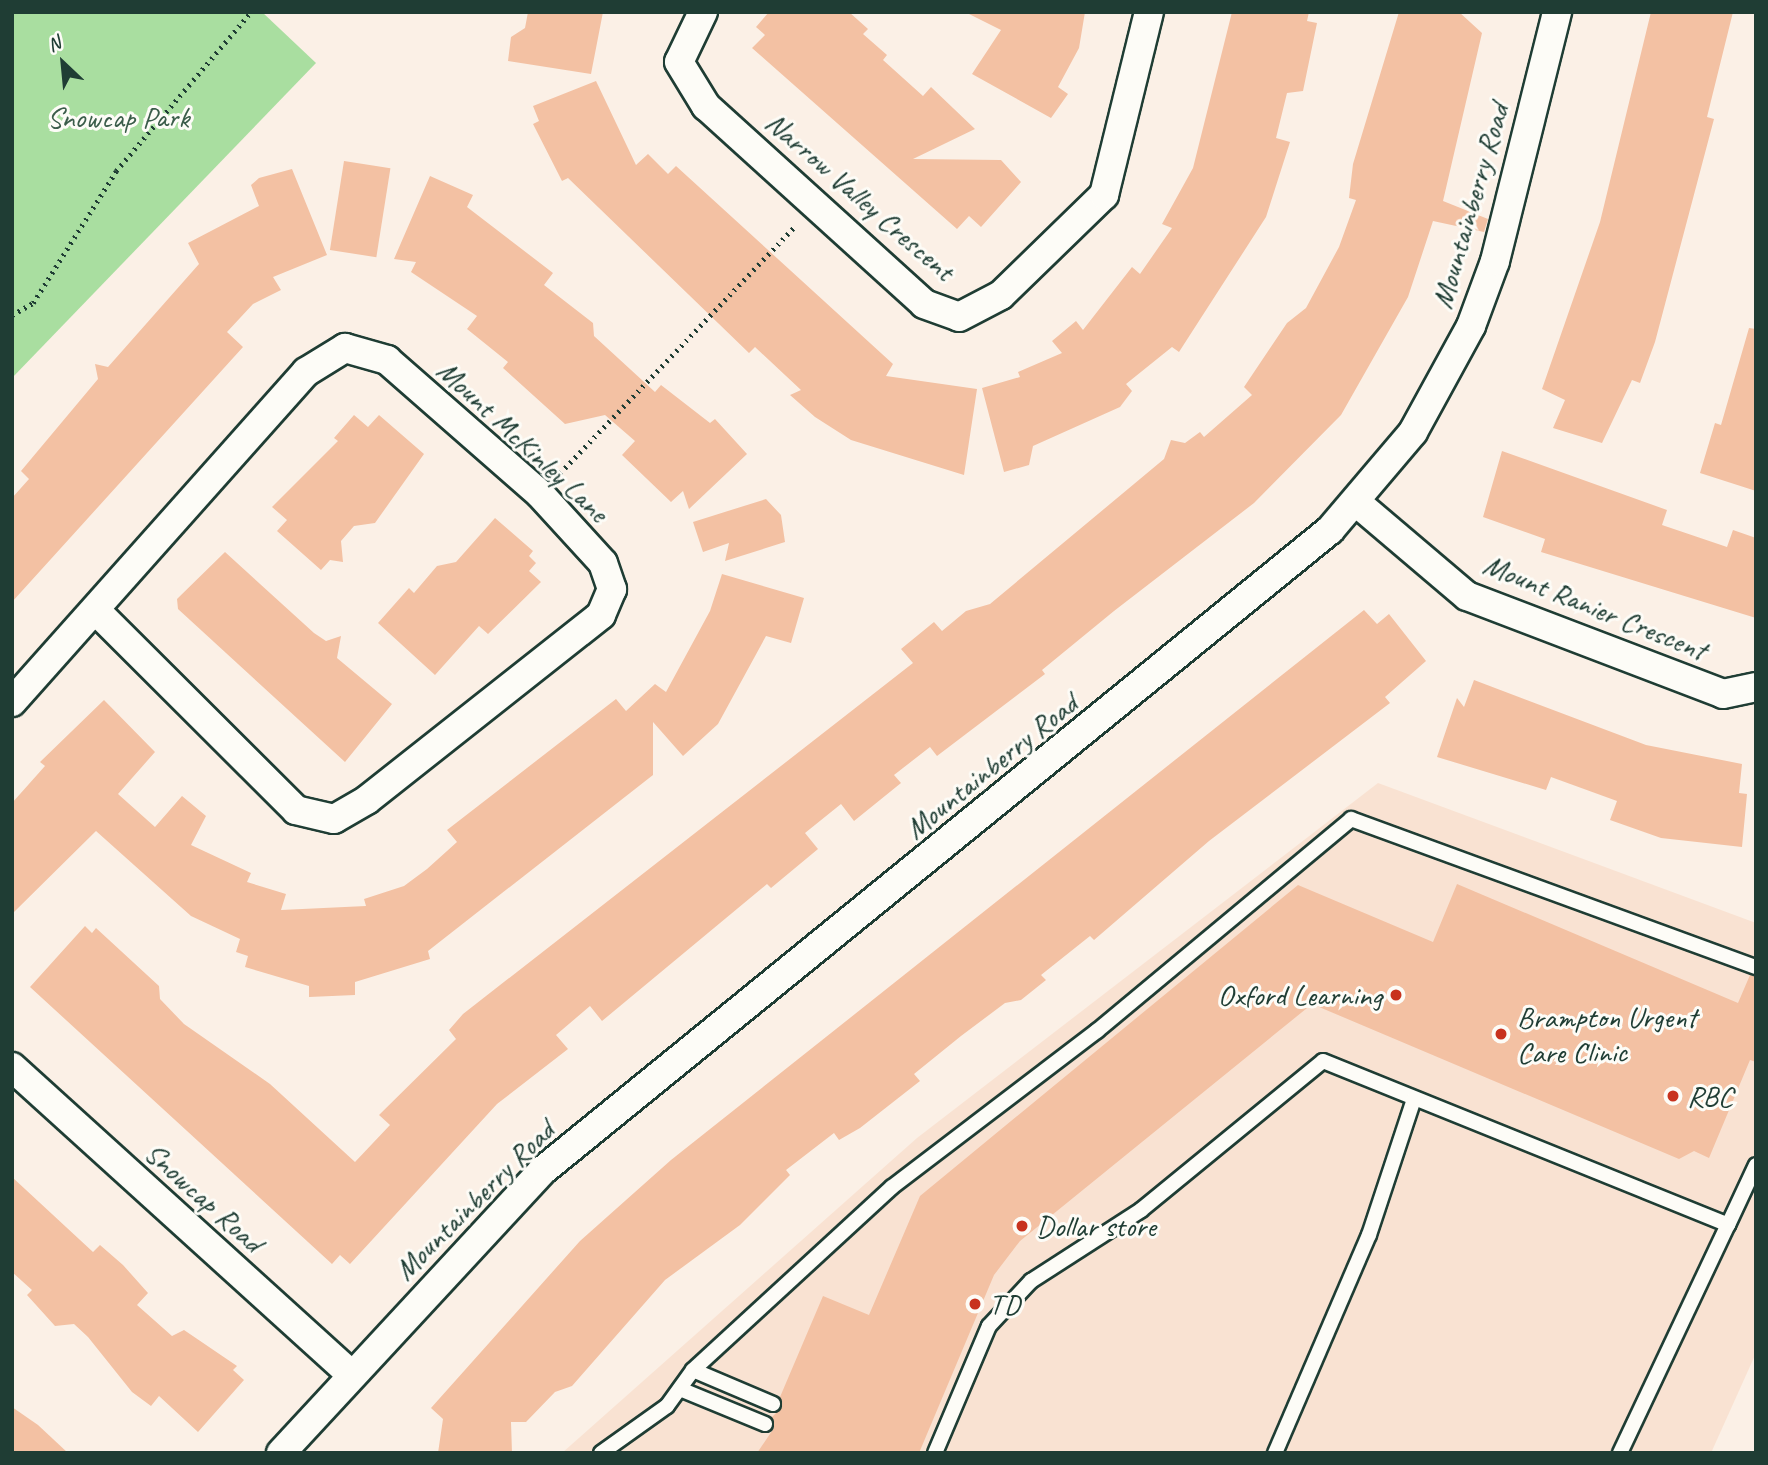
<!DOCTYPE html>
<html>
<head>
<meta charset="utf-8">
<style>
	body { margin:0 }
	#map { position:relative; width:1768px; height:1465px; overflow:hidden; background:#fbf0e6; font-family:Caveat,sans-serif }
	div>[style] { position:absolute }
	.built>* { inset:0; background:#f9e2d2 }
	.green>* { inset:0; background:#a9dea0 }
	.building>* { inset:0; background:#f3c1a3; transform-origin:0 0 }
	.path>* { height:4.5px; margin-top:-2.25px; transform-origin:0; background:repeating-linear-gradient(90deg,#1f3d34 0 2px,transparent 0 7px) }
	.roads { filter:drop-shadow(2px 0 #1f3d34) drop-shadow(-2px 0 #1f3d34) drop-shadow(0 2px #1f3d34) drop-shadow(0 -2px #1f3d34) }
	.service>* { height:14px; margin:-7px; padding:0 7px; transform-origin:7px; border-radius:7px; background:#fdfcf7 }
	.minor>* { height:28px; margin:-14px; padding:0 14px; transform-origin:14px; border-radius:14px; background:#fdfcf7 }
	.dots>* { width:19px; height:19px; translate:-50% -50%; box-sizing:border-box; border:4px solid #fdfcf7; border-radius:50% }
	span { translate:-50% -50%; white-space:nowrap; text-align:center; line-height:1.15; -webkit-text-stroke:6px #fdfcf7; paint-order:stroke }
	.park-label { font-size:30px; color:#3b5d4a }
	.street-label { font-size:30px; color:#1f3d34 }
	.poi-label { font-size:30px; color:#1f3d34 }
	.right { translate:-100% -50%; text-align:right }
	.left { translate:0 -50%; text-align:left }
	.frame { position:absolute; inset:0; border:14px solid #1f3d34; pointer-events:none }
	.north { position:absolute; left:28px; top:28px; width:70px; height:70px; -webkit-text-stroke:5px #fdfcf7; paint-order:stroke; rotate:334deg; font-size:19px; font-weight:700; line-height:28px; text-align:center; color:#1f3d34 }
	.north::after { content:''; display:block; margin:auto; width:24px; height:32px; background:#1f3d34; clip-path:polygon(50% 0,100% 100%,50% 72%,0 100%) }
</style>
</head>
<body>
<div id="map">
	<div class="built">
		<div style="clip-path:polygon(1378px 783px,1756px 923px,1756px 1353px,1711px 1453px,562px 1453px,917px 1138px)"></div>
	</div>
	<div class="green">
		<div style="clip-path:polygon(12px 12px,262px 12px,316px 63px,12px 378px)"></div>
	</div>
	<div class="building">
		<div style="clip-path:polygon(528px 12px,603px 12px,591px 74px,508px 61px,511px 37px,525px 28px)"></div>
		<div style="clip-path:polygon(769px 12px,849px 12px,868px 29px,863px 34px,887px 55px,883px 60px,923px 96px,931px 87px,975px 129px,913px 159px,1001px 160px,1021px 182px,981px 227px,969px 216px,957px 229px,752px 48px,765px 35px,756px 27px)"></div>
		<div style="clip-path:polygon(965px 12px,1085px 12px,1079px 48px,1058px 87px,1068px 94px,1051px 118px,972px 74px,1001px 30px)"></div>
		<div style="clip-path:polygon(1232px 12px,1309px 12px,1307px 21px,1317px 23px,1303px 91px,1287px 93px,1276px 138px,1290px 142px,1266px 217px,1179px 352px,1172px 347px,1126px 384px,1132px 391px,1120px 407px,1033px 446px,1029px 465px,1004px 472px,982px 388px,1020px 377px,1018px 372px,1062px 353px,1052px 341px,1076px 321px,1083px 330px,1132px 267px,1140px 274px,1172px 228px,1162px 224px,1193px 168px)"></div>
		<div style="clip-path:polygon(1399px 12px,1459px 12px,1482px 33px,1443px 201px,1488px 219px,1484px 232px,1433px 221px,1408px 297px,1341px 415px,1254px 503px,1114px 611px,1042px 670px,1045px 674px,937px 756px,930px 747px,894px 775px,901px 783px,854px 821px,841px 804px,805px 833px,818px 849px,771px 888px,767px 884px,602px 1021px,590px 1006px,556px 1035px,568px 1049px,497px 1104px,350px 1264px,340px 1255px,332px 1264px,30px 987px,85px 926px,92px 933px,96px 928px,159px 986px,160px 999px,184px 1024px,270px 1084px,355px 1162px,390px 1125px,379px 1115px,456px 1039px,449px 1030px,463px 1014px,913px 663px,901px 649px,934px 622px,942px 631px,966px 611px,990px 604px,1164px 459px,1171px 440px,1185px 443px,1200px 432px,1204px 437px,1252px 395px,1244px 387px,1287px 323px,1306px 308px,1339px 247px,1356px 200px,1349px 198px,1353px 164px)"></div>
		<div style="clip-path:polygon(1651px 12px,1733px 12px,1707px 117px,1714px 119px,1655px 342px,1640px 383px,1632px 380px,1602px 443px,1553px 428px,1565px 400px,1542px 389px,1600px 222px)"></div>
		<div style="clip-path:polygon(596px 81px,636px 165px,648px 154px,668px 174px,676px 166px,893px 364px,886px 376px,977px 389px,964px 475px,851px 440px,815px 417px,790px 395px,801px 390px,755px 347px,749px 353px,568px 178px,562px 181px,533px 124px,539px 121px,533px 106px)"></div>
		<div style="left:344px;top:161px;width:47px;height:90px;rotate:9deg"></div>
		<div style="clip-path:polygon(292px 169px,327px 255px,273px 277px,281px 290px,253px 304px,227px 332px,243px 347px,12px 602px,12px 498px,29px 479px,21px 471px,98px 379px,95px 364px,108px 367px,199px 264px,188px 243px,259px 206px,251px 185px,259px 178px)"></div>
		<div style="clip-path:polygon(430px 176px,473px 195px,467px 207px,553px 273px,544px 285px,593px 323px,594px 336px,655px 392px,661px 385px,710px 423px,715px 419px,747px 454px,689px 509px,683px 491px,671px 502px,622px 455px,635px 441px,605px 415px,565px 424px,503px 368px,508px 362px,467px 329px,477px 316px,411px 272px,416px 262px,394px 259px)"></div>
		<div style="clip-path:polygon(1749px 328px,1756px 329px,1756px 491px,1700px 473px,1715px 423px,1721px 425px)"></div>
		<div style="clip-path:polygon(354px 415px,368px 427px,379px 415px,424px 454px,375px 523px,354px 526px,341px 541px,343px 562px,330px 560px,321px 570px,277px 531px,287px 520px,272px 507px,338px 441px,334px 438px)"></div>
		<div style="clip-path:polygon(1502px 451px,1667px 510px,1662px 525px,1727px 547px,1733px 530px,1756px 538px,1756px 618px,1541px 552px,1545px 539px,1483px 517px)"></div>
		<div style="clip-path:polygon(766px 499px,781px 515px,785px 542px,725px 561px,729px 543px,703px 552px,693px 522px)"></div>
		<div style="clip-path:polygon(495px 518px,533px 551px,529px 556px,536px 563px,529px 571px,541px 582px,488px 634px,479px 626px,435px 675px,378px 623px,409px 588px,414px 593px,437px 566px,456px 562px)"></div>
		<div style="clip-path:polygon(225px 552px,314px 633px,326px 641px,341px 636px,337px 658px,392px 704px,345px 762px,178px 609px,177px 599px)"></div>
		<div style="clip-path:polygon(722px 574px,804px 598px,791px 643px,766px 636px,718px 724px,683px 756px,653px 722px,653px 775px,428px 951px,430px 959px,355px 982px,355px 995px,309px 997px,309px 986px,245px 967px,248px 956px,236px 952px,240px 939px,191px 916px,96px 831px,12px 914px,12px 803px,45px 766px,40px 762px,104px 700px,155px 752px,118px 794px,155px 827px,182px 796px,206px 816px,191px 845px,251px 873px,247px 882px,286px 894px,281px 910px,366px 906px,364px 899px,404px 886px,427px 869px,457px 842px,447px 830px,616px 699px,626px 711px,655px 684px,666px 692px,710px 611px)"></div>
		<div style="clip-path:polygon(1364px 610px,1377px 624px,1389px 614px,1426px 661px,1385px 697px,1390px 703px,1209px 841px,1094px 940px,1090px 936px,1041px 975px,1046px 980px,1021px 1000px,1005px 1003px,961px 1036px,914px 1074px,920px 1081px,860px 1128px,839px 1140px,834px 1133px,786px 1170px,790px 1175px,740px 1225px,665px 1280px,572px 1386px,555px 1392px,526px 1422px,511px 1422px,512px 1453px,438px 1453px,443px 1419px,431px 1408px,580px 1241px,671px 1160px)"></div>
		<div style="clip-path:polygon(1474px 680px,1646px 745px,1742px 764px,1739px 793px,1747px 794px,1742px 847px,1661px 838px,1610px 820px,1617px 801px,1551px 777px,1546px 790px,1437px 757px,1457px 698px,1464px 707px)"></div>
		<div style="clip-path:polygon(1457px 884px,1738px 1003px,1750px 975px,1756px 976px,1756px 1062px,1750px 1060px,1709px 1158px,1694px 1151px,1679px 1159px,1312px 1004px,1020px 1241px,994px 1275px,919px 1453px,757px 1453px,774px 1428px,772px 1417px,782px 1407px,780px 1397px,823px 1296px,869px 1315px,920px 1196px,1298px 885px,1433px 942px)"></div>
		<div style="clip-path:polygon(12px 1177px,93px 1252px,100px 1245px,123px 1265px,148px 1293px,137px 1305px,172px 1336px,184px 1330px,237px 1366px,233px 1370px,244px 1380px,198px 1432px,159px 1396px,151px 1406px,132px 1392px,88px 1337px,74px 1324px,55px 1326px,27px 1295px,32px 1290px,12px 1272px)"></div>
		<div style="clip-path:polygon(12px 1407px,38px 1425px,68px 1453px,12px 1453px)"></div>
	</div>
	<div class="path">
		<div style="left:12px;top:315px;width:24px;rotate:-30deg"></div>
		<div style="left:33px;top:303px;width:156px;rotate:-57.8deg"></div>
		<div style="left:116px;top:171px;width:209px;rotate:-49.7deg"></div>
		<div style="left:560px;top:473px;width:341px;rotate:-46.4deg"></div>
	</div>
	<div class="roads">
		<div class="service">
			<div style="left:693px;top:1370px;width:87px;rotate:23deg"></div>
			<div style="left:680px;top:1389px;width:92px;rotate:22.4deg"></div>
			<div style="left:601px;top:1453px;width:81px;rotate:-35.5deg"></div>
			<div style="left:667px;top:1406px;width:44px;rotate:-54.2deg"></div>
			<div style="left:693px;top:1370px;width:270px;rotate:-42.6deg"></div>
			<div style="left:892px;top:1187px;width:258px;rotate:-37.3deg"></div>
			<div style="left:1097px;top:1031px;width:331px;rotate:-39.8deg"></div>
			<div style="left:1351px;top:819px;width:431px;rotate:20.1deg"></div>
			<div style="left:935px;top:1453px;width:138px;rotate:-67deg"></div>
			<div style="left:989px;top:1326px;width:62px;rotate:-47deg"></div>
			<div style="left:1031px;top:1281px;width:131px;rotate:-32.8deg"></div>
			<div style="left:1141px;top:1210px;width:235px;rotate:-39.3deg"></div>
			<div style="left:1323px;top:1061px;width:437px;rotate:22deg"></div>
			<div style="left:1728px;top:1225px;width:66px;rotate:-65deg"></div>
			<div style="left:1275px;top:1453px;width:237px;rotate:-66.7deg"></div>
			<div style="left:1369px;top:1235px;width:143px;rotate:-71.7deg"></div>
			<div style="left:1620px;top:1453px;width:252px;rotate:-64.7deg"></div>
		</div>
		<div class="minor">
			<div style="left:703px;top:12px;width:55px;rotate:115.6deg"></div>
			<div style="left:679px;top:62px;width:52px;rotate:58.5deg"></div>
			<div style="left:706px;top:106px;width:294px;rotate:42.2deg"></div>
			<div style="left:924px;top:304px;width:37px;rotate:20deg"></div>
			<div style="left:959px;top:317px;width:47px;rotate:-27.6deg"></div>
			<div style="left:1001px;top:295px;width:144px;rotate:-44.2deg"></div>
			<div style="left:1104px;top:195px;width:188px;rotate:-76.2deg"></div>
			<div style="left:1356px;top:502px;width:145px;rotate:40.3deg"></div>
			<div style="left:1467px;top:596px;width:274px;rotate:20.9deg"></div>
			<div style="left:1723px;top:694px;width:34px;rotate:-12deg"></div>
			<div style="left:12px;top:702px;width:442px;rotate:-48.3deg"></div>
			<div style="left:306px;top:372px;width:46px;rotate:-31.6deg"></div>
			<div style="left:345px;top:348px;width:44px;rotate:15.9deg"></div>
			<div style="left:387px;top:360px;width:203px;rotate:41.2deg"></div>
			<div style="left:540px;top:494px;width:93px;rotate:47.6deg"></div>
			<div style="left:603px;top:563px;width:28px;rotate:71deg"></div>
			<div style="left:612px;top:589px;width:28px;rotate:113deg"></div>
			<div style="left:601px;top:615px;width:298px;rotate:141.7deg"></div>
			<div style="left:367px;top:800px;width:38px;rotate:150deg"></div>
			<div style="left:334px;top:819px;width:39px;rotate:-167deg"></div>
			<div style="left:296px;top:810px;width:282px;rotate:-135.1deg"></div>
			<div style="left:12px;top:1067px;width:459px;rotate:42.2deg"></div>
			<div style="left:281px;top:1453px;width:384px;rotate:-47.2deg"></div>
			<div style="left:542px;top:1171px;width:1016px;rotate:-39.13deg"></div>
			<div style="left:1330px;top:530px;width:128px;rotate:-49.7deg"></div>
			<div style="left:1413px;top:432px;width:121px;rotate:-61.3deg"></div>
			<div style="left:1471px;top:326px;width:69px;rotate:-69.7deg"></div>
			<div style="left:1495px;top:261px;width:257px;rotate:-76deg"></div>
		</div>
	</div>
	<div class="dots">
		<div style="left:1396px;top:995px;background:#c8321e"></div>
		<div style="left:1501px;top:1034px;background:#c8321e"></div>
		<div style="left:1673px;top:1096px;background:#c8321e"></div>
		<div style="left:1022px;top:1226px;background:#c8321e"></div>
		<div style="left:975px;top:1304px;background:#c8321e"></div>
	</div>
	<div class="park-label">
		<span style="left:118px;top:117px">Snowcap Park</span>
	</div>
	<div class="street-label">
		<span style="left:860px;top:196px;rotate:41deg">Narrow Valley Crescent</span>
		<span style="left:1470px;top:206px;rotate:-74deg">Mountainberry Road</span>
		<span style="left:523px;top:441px;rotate:43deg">Mount McKinley Lane</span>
		<span style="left:1595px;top:607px;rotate:22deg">Mount Ranier Crescent</span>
		<span style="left:991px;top:766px;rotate:-39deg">Mountainberry Road</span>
		<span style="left:204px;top:1197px;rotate:42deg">Snowcap Road</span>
		<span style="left:474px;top:1200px;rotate:-45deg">Mountainberry Road</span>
	</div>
	<div class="poi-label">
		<span class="right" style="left:1382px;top:995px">Oxford Learning</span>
		<span class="left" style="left:1517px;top:1034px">Brampton Urgent<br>Care Clinic</span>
		<span class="left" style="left:1687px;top:1096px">RBC</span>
		<span class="left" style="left:1036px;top:1226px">Dollar store</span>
		<span class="left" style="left:989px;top:1304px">TD</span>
	</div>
	<div class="frame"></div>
	<div class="north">N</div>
</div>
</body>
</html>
